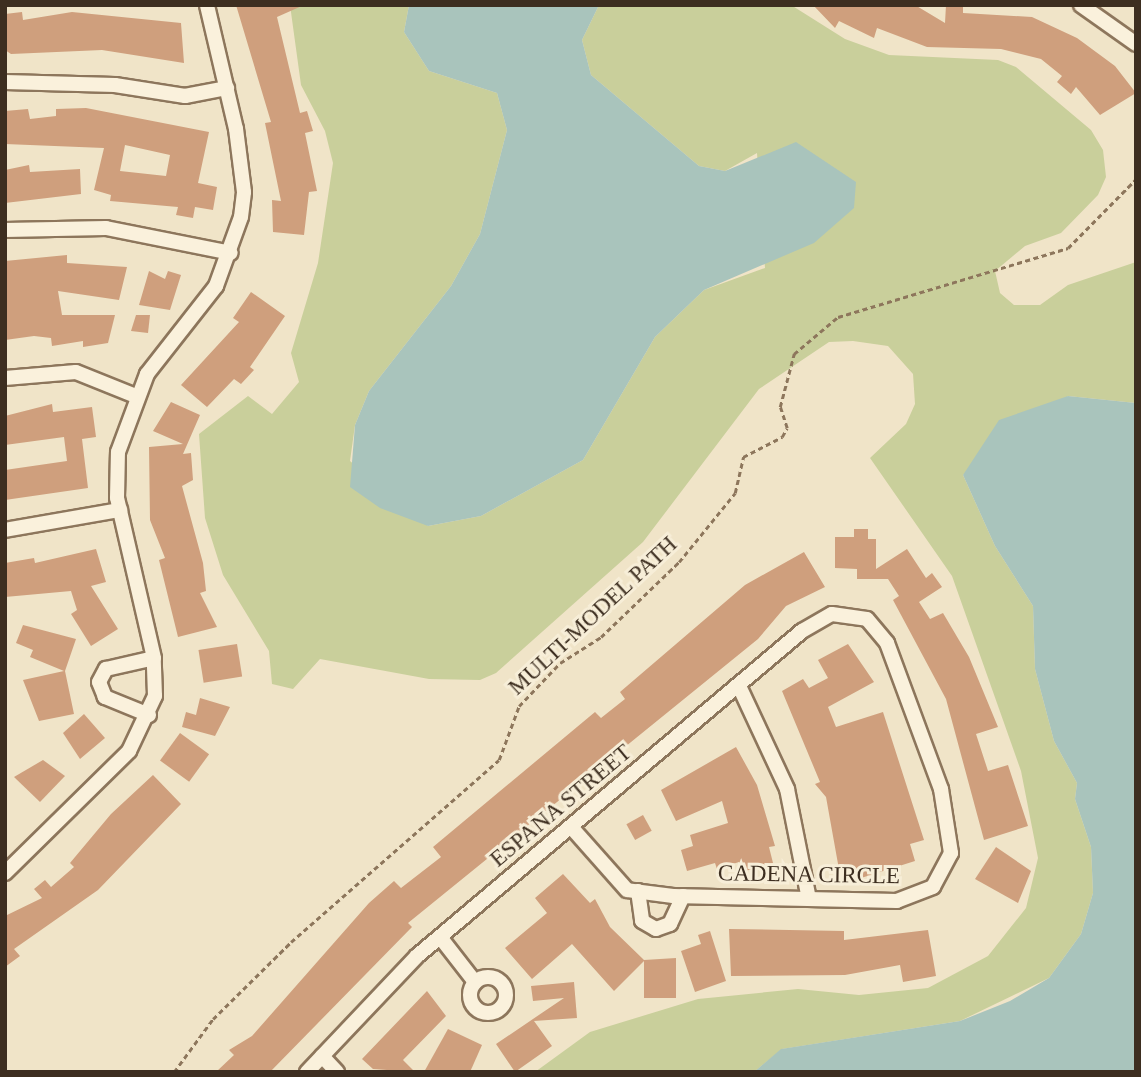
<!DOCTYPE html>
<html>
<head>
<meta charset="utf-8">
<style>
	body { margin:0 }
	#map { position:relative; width:1141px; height:1077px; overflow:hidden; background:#f0e4c8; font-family:"Times New Roman",serif }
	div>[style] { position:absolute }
	.green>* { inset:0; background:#c9cf9b }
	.water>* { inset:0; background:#a9c4bc }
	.building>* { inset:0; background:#cf9f7d; transform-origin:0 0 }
	.path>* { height:2.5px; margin-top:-1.25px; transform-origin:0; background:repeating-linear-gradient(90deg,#8d765c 0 5px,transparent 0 8.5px) }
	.roads { filter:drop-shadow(2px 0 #8d765c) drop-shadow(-2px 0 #8d765c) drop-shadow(0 2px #8d765c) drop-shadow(0 -2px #8d765c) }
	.street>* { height:14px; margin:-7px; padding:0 7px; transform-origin:7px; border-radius:7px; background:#faf1dc }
	.street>.ring { margin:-7px; padding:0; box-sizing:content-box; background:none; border:14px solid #faf1dc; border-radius:50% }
	span { translate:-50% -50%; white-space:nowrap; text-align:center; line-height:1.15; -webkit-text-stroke:6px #f7eed8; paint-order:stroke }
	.street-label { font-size:23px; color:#3d2e20 }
	.frame { position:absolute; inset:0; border:7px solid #3d2e20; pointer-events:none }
</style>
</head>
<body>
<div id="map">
	<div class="green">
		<div style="clip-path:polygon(290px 5px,409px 5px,404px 32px,429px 71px,497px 93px,507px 130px,480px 234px,451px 286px,369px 391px,355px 425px,350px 461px,428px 526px,481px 516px,583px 460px,655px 337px,704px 290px,765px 268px,757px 153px,725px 171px,699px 166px,591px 75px,582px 40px,599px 5px,791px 5px,845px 39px,889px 55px,998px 60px,1016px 67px,1091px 130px,1103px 150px,1106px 177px,1098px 195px,1061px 233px,1025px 246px,995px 271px,1000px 293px,1014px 305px,1040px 305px,1068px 285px,1136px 262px,1136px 403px,1068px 396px,963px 475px,995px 546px,1033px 606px,1035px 669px,1054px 741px,1077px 783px,1075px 799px,1091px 847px,1093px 893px,1081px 934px,1049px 978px,960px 1021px,782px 1049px,754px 1072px,535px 1072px,590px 1032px,698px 999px,798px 989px,859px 995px,928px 988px,988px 956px,1026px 908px,1038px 858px,1021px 771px,952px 576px,870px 458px,906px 424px,915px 404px,913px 374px,888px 346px,853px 341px,829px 342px,759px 389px,643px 542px,496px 673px,480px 680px,429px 679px,320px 659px,293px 689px,272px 684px,269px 651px,223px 575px,205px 518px,199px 434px,248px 396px,272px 414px,299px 382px,291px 353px,318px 263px,333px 163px,325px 131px,301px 85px)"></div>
	</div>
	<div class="water">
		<div style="clip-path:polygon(409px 5px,599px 5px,582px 40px,591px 75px,699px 166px,725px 171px,796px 142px,856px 182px,854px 208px,814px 243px,704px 290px,655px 337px,583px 460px,481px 516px,428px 526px,380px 508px,350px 487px,355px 425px,369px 391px,451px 286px,480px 234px,507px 130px,497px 93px,429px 71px,404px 32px)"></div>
		<div style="clip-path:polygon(1068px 396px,1136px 403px,1136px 1072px,754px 1072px,781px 1049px,960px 1021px,1010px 1001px,1049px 978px,1081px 934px,1093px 893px,1091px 847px,1075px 799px,1077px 783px,1054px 741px,1035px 669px,1033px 606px,995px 546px,963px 475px,999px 420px)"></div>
	</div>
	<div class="building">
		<div style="clip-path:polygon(236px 5px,304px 5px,277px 17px,300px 113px,307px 111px,313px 131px,305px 133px,317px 191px,309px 192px,304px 235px,273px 232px,272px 200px,281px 201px,265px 123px,271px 122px)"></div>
		<div style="clip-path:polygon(813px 5px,915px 5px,945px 23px,946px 5px,963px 6px,963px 13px,1032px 17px,1077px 38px,1115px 66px,1136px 93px,1100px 115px,1076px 87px,1071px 94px,1057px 82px,1062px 76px,1041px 59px,1001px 49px,927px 47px,877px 28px,874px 38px,839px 21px,835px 28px)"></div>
		<div style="clip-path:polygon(22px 12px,23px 20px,72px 12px,181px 23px,184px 63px,102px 50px,11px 54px,5px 50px,5px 14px)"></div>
		<div style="clip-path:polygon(evenodd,86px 108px,209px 132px,198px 183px,217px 187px,213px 210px,195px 207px,193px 218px,176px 215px,178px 207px,110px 201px,111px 195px,94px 190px,104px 148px,5px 144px,5px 111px,28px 109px,30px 119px,56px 116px,56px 109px,86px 108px,125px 145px,170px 155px,166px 176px,120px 171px,125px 145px)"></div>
		<div style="clip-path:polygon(29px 165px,30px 172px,80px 169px,81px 194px,5px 203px,5px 170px)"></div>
		<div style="clip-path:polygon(67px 255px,67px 263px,127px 267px,119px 300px,58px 291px,62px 315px,115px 315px,108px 343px,83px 347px,83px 341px,52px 346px,51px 338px,34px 336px,5px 340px,5px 261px)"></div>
		<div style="clip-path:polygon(149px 271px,165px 279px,168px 271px,181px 275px,170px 310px,139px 305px)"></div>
		<div style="clip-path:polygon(251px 292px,285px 316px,250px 367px,254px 370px,241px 384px,234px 379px,207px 407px,181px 385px,239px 322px,233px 318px)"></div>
		<div style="clip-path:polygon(136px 315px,150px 315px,148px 333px,131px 331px)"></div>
		<div style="clip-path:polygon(171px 402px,200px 415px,183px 454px,191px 453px,193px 480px,182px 486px,203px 563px,206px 591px,200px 593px,217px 627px,178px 637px,159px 560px,165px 558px,150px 520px,149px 447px,183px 444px,153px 431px)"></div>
		<div style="clip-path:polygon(52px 404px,53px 412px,92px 407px,96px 437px,82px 439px,88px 488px,5px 500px,5px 470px,67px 461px,64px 437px,5px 445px,5px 416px)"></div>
		<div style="clip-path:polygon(854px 529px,868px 529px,868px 539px,876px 539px,876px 569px,907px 549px,926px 578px,932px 573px,942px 587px,919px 602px,930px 619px,943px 613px,969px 657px,998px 727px,976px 734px,988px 771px,1008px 765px,1028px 826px,984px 840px,946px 699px,893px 600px,899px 596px,888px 579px,857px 579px,857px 569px,835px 568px,835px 537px,854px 537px)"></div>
		<div style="clip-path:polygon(96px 549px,106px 582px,91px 586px,118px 629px,91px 646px,71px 614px,77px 610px,71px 591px,5px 597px,5px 563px,34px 558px,35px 563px)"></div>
		<div style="clip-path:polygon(804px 552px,825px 587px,786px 606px,758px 639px,408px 923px,412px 927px,270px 1072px,216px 1072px,234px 1055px,229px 1050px,252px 1036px,369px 903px,394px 881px,401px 888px,441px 857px,433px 847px,595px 712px,601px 718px,625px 699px,620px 692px,745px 585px)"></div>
		<div style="clip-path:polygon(23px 625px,76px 639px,65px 671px,74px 714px,39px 721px,23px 680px,64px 671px,30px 657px,33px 650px,16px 643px)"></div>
		<div style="left:237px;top:644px;width:33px;height:39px;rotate:81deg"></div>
		<div style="clip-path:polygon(848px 644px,874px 682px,828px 707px,836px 727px,883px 712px,924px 840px,910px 844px,915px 861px,861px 878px,859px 870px,840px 875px,826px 797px,815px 784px,820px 782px,782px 691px,803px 679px,809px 688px,828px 678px,818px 660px)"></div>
		<div style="clip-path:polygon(200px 698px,230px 707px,215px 736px,182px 727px,186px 712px,196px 715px)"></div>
		<div style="clip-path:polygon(84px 714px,105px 738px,80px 759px,63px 733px)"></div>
		<div style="left:180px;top:733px;width:36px;height:34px;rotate:36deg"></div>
		<div style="clip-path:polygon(736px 747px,757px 785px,775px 846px,769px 847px,773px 863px,742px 872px,739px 862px,717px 869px,715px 863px,687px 871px,681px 850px,693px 846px,690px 835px,728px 823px,722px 801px,676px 821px,661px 790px)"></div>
		<div style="clip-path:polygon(43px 760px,65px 776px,40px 802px,14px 777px)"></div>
		<div style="clip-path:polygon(153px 775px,181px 804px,98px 890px,14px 949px,20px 956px,5px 967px,5px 916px,42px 898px,34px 889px,45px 880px,51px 887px,74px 867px,70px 863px,111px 814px)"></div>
		<div style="left:643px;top:815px;width:18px;height:19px;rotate:61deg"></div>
		<div style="clip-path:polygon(996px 847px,1031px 871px,1018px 903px,975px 879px)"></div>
		<div style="clip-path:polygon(563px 874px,590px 903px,595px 899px,610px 927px,644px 960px,676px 958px,676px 998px,644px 998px,644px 961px,614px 991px,572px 944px,532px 979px,505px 948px,547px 913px,535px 898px)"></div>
		<div style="clip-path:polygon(729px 929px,844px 931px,844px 940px,928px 930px,936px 976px,903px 982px,900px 965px,845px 975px,731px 976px)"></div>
		<div style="clip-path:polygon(710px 931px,726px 981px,695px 992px,681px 951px,701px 944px,698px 935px)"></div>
		<div style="clip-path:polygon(574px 982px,577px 1018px,534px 1021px,552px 1046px,515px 1072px,496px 1044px,564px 998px,533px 1001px,531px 986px)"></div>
		<div style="clip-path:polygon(427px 991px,446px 1016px,403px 1060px,415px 1072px,373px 1069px,362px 1059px)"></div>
		<div style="clip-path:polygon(448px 1029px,482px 1045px,470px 1072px,424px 1072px)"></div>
	</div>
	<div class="path">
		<div style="left:174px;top:1072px;width:66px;rotate:-53.7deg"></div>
		<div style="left:213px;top:1019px;width:110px;rotate:-44.6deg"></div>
		<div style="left:291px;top:942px;width:276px;rotate:-41.2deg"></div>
		<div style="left:499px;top:760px;width:58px;rotate:-69.7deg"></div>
		<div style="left:519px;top:706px;width:59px;rotate:-46.4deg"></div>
		<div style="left:560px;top:663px;width:49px;rotate:-32.4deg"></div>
		<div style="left:601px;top:637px;width:108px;rotate:-43.9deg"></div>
		<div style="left:679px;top:562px;width:89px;rotate:-50.9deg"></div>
		<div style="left:735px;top:493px;width:37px;rotate:-77deg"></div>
		<div style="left:743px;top:457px;width:44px;rotate:-27.1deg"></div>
		<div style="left:782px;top:437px;width:10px;rotate:-61deg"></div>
		<div style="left:787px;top:428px;width:22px;rotate:-108deg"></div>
		<div style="left:780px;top:407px;width:55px;rotate:-75.2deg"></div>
		<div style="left:794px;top:354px;width:57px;rotate:-40.1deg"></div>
		<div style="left:838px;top:317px;width:240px;rotate:-16.7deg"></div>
		<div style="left:1068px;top:248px;width:97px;rotate:-45.4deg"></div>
	</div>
	<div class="roads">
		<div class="street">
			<div style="left:1081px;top:5px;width:67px;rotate:35.3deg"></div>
			<div style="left:5px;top:82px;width:110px;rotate:1.6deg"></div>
			<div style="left:115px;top:85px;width:71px;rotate:8.9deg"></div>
			<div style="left:185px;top:96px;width:43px;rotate:-10.8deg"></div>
			<div style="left:5px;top:230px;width:101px;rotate:-1.1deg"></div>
			<div style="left:106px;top:228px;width:127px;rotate:11.3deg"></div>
			<div style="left:5px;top:378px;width:71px;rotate:-4.8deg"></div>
			<div style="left:76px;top:372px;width:65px;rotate:21.8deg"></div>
			<div style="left:5px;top:530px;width:117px;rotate:-9.9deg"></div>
			<div style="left:739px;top:686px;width:114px;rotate:65deg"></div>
			<div style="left:787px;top:789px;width:112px;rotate:78.7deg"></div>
			<div style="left:149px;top:715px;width:48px;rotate:-157.8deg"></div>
			<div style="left:105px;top:697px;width:16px;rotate:-112deg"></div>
			<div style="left:99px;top:682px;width:15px;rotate:-62deg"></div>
			<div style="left:106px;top:669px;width:49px;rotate:-12.9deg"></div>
			<div style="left:5px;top:873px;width:174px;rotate:-44.5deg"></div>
			<div style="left:129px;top:751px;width:61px;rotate:-64.7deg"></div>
			<div style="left:155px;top:696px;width:38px;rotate:-92deg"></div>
			<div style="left:154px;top:658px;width:164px;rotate:-103deg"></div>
			<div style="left:117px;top:498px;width:46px;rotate:-88.8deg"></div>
			<div style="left:118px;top:452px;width:83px;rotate:-69.6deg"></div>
			<div style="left:147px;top:374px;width:112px;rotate:-51.9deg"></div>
			<div style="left:216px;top:286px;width:73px;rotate:-70.1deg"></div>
			<div style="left:241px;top:217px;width:25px;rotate:-83deg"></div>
			<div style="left:244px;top:192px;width:64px;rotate:-97.2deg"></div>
			<div style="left:236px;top:129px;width:127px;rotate:-103.2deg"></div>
			<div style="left:638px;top:891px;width:30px;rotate:82deg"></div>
			<div style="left:642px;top:921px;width:16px;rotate:30deg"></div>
			<div style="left:656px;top:929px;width:15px;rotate:-20deg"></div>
			<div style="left:670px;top:924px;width:31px;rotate:-65deg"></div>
			<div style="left:440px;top:937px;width:57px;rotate:52.1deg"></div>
			<div class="ring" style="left:470px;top:977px;width:22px;height:22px"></div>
			<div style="left:322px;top:1056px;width:22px;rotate:47deg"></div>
			<div style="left:307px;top:1072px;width:160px;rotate:-46.5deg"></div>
			<div style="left:417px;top:956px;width:504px;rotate:-40.17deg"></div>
			<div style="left:802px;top:631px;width:34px;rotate:-30deg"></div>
			<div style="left:832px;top:614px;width:35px;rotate:8deg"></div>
			<div style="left:867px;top:619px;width:31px;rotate:50deg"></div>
			<div style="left:887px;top:643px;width:156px;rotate:69.7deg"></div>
			<div style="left:941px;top:789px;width:65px;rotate:81.1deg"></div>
			<div style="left:951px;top:853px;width:38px;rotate:118deg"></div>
			<div style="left:933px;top:887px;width:39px;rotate:159deg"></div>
			<div style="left:897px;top:901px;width:224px;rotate:-178.7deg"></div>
			<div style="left:673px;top:896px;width:46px;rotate:-172.6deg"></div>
			<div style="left:627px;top:890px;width:84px;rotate:-131.6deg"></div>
		</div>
	</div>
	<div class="street-label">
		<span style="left:593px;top:616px;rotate:-43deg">MULTI-MODEL PATH</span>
		<span style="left:561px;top:806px;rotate:-40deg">ESPANA STREET</span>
		<span style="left:809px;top:875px;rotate:1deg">CADENA CIRCLE</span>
	</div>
	<div class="frame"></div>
</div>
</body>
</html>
